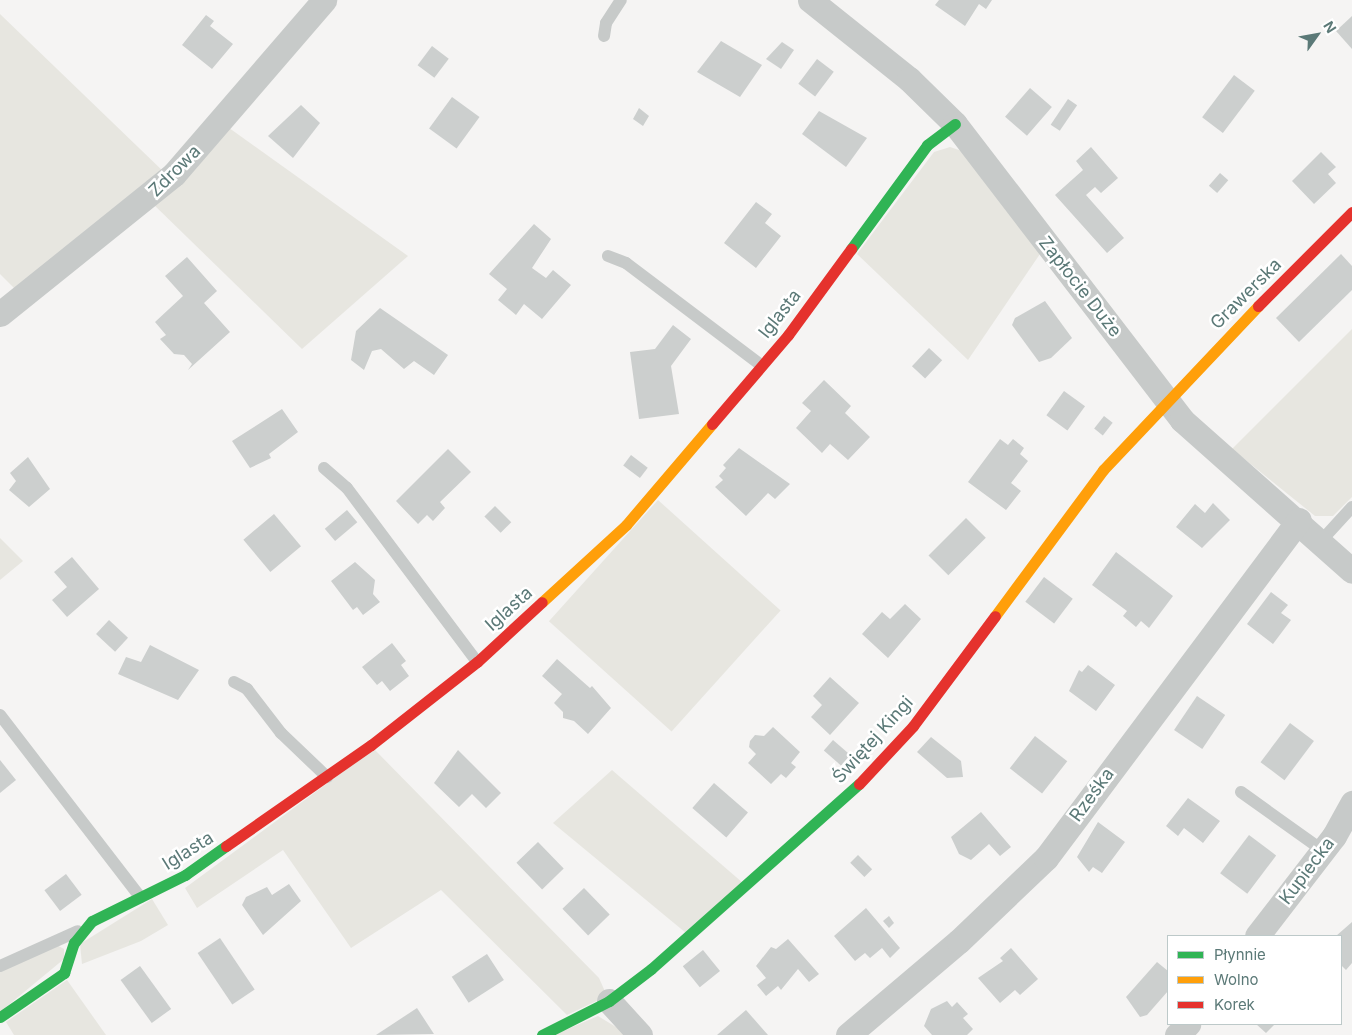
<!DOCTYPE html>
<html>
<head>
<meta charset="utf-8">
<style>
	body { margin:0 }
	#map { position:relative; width:1352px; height:1035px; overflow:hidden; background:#f5f4f3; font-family:Inter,sans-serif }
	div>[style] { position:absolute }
	.green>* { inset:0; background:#e7e6e0; transform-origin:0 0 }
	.building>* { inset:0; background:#cccfce; transform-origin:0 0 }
	.lane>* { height:12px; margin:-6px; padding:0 6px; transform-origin:6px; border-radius:6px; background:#c7cac9 }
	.street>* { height:25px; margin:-12.5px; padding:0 12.5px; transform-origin:12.5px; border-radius:12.5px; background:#c7cac9 }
	.fast>* { height:11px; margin:-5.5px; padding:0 5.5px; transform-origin:5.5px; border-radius:5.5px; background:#30b455 }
	.slow>* { height:11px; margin:-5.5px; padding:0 5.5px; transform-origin:5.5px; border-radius:5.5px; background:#ff9f0a }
	.jam>* { height:11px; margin:-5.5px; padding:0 5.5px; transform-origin:5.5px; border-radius:5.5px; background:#e5322d }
	span { translate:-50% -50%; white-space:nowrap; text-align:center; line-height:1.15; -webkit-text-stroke:5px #fff; paint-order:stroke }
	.street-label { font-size:18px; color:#5b7977 }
	.legend { position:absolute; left:1167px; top:935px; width:175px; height:90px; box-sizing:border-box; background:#fff; border:1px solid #bdc9c9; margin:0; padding:6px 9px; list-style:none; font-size:15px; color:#5b7977 }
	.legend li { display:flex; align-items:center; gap:10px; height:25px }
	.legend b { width:25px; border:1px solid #bdc9c9 }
	.north { position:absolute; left:1292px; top:10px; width:50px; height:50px; -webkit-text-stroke:4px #fff; paint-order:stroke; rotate:58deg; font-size:14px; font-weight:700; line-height:20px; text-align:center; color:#5b7977 }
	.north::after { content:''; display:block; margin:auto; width:18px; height:22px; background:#5b7977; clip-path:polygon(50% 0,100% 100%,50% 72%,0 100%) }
</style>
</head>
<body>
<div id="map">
	<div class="green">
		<div style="clip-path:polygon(0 14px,166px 174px,18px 292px,0 274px)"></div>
		<div style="clip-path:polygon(225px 125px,408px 256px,302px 349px,151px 202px)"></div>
		<div style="clip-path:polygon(950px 147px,962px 151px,1042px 251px,968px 360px,857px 254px,934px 152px)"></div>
		<div style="clip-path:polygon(1352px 329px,1352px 497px,1333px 516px,1315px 516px,1232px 449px)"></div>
		<div style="left:658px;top:500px;width:165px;height:163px;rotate:42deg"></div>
		<div style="clip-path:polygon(0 538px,23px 561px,0 580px)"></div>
		<div style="clip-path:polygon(374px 749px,599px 978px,607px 996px,567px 1015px,441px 890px,351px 948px,283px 850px,197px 908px,185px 888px)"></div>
		<div style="clip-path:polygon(612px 770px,743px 883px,686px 933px,553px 823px)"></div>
		<div style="clip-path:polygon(152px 899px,168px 925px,141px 941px,82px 964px,80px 944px)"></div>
		<div style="clip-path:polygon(55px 944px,64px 949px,64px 959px,0 1012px,0 972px)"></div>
		<div style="clip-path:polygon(67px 980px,106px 1035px,14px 1035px,6px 1022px)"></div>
		<div style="clip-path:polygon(598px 1016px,629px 1035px,554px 1035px)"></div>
	</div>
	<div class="building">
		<div style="clip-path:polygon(939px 0,992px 0,986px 9px,979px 4px,965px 26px,935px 5px)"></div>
		<div style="clip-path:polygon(206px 15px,214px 21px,210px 26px,233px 44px,212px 69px,182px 45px)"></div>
		<div style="clip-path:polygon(1352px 16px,1352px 49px,1336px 31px)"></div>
		<div style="clip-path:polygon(721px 41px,762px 65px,740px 97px,697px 72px)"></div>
		<div style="clip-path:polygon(782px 42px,794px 50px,781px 69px,766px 59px)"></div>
		<div style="left:432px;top:46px;width:21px;height:24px;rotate:37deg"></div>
		<div style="left:817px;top:59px;width:21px;height:31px;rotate:37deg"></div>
		<div style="left:1234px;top:75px;width:26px;height:53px;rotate:37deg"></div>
		<div style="left:1030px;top:88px;width:29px;height:38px;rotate:41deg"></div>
		<div style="left:452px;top:97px;width:34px;height:39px;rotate:36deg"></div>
		<div style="left:1068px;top:99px;width:11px;height:31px;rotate:34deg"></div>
		<div style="clip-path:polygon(301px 105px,320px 123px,293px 158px,268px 136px)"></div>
		<div style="clip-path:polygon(639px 108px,649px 116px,643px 126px,633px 119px)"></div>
		<div style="clip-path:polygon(819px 111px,867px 138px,846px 167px,802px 134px)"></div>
		<div style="clip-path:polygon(1091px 147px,1118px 178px,1101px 193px,1095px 187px,1086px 195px,1124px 238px,1107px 253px,1055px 195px,1083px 170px,1076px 161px)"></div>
		<div style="clip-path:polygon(1321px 152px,1336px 167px,1328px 174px,1336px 183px,1314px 204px,1292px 181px)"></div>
		<div style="left:1220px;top:173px;width:11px;height:17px;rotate:41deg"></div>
		<div style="clip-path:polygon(756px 202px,772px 214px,765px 223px,781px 236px,756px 268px,724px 243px)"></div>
		<div style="clip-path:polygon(534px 224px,551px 239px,532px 268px,546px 278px,553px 270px,571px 285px,542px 319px,524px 304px,516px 315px,498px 300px,507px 289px,489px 274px)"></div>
		<div style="clip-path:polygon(1341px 254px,1352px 266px,1352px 290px,1299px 342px,1276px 318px)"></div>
		<div style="clip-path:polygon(187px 257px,217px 291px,204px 303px,230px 332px,188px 370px,192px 364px,184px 355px,174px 354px,160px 339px,166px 335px,155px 322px,183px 296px,165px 276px)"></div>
		<div style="clip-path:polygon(1045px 301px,1072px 338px,1051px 358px,1039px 362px,1012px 325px,1015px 318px)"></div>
		<div style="clip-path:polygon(380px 308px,448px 355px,434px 375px,414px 361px,404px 369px,381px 349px,372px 351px,364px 370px,351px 360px,356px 331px)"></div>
		<div style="clip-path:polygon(673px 325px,691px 339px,671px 366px,679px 414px,639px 419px,630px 352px,655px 349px)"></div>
		<div style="left:929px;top:348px;width:18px;height:25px;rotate:43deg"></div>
		<div style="clip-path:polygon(824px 380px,851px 406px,845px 413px,870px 437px,848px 460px,830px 444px,822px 453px,796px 428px,811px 411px,802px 403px)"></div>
		<div style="left:1064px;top:391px;width:26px;height:30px;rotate:36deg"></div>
		<div style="clip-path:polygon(282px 409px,298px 432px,269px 454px,271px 458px,250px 468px,232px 441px)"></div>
		<div style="left:1104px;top:416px;width:11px;height:16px;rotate:38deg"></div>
		<div style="clip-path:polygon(1000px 439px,1008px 445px,1013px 439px,1024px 448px,1020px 454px,1028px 461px,1011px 483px,1021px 491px,1006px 510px,968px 482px)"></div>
		<div style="clip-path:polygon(739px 448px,790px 484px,775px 499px,768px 493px,746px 516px,715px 487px,723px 480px,719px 476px,726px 468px,723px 465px)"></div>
		<div style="clip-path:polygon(448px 449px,471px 472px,440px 502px,445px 508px,433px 521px,427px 515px,418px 524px,396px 501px)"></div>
		<div style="left:631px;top:455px;width:21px;height:13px;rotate:37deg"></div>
		<div style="clip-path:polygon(28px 457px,50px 489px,29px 507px,9px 490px,16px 481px,10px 473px)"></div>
		<div style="clip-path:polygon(1213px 503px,1230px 520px,1202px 548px,1176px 527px,1195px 504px,1205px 513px)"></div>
		<div style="left:495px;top:506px;width:23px;height:15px;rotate:45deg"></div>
		<div style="left:347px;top:510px;width:16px;height:29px;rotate:50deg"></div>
		<div style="left:274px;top:514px;width:42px;height:40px;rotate:50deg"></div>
		<div style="left:966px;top:518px;width:28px;height:53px;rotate:45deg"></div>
		<div style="clip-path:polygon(1116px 552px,1173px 596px,1149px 628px,1141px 621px,1136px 627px,1123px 616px,1127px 611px,1092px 585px)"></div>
		<div style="clip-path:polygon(72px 557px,99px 589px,67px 617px,52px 600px,67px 587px,54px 572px)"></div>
		<div style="clip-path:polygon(355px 562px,375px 580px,373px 594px,380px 602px,363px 615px,357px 607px,353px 610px,331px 581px)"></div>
		<div style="left:1044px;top:577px;width:36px;height:31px;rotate:37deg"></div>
		<div style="clip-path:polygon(1271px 592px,1288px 605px,1281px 613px,1291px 620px,1273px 644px,1247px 624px)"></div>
		<div style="clip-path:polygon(905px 604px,921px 619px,888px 658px,862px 634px,882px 612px,890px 619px)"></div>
		<div style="left:109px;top:620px;width:26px;height:19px;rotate:43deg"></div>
		<div style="clip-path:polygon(392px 643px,406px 661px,401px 665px,409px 676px,390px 691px,382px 681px,377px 685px,362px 667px)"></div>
		<div style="clip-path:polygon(150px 645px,199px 670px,178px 700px,118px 674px,126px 657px,141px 662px)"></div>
		<div style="clip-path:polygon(557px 659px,590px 688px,592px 686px,611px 708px,588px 734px,574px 721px,563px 718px,563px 712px,554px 703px,562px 694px,542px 676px)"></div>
		<div style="clip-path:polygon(1088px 665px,1115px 685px,1096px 711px,1069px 691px,1079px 670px,1082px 672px)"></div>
		<div style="clip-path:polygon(830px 677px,859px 703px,830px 735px,811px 717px,822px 705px,813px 696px)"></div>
		<div style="left:1197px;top:696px;width:34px;height:41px;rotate:34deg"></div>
		<div style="left:1290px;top:723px;width:30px;height:49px;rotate:37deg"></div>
		<div style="clip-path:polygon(773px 727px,800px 752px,791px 763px,796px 767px,786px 778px,781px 774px,771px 784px,748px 763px,756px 754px,749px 747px,750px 741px,755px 735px,764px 736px)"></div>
		<div style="left:1035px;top:736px;width:41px;height:41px;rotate:38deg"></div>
		<div style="clip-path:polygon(931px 737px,961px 761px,963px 777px,947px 778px,917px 752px)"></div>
		<div style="left:833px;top:740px;width:23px;height:14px;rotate:41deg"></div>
		<div style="clip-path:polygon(458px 750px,501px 793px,486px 808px,472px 794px,459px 807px,434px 783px)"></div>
		<div style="clip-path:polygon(0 760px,16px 780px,0 793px)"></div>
		<div style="left:714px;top:783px;width:45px;height:33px;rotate:41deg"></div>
		<div style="clip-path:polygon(1188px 798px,1220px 821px,1203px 843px,1184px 828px,1178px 836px,1166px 826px)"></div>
		<div style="clip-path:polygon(981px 812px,1011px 847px,1000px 856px,989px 844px,971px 860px,959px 854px,951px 837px)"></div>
		<div style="clip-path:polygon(1098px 822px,1125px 842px,1102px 873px,1093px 867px,1089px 872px,1077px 857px)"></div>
		<div style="left:1249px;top:835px;width:34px;height:48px;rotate:37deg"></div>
		<div style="left:538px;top:842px;width:37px;height:30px;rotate:46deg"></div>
		<div style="left:858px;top:855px;width:20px;height:11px;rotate:45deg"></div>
		<div style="left:66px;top:874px;width:26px;height:27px;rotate:53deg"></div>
		<div style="clip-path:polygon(289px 884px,301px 901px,263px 935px,242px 905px,246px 897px,267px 887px,272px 895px)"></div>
		<div style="left:584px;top:888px;width:37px;height:30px;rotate:46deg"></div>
		<div style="clip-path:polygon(866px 908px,900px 948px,890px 958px,882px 948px,870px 958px,865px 953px,855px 961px,834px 936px)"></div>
		<div style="clip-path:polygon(889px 916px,894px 923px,889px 928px,883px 921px)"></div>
		<div style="clip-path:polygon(1352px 922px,1352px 963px,1346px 970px,1341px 965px,1341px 936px,1336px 936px)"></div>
		<div style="left:220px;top:938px;width:62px;height:27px;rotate:56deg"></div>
		<div style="clip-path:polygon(788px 939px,819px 974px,809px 982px,798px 969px,781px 990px,778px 986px,766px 996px,757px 985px,766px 978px,756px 966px,771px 947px,776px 949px)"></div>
		<div style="clip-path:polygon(1011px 948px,1038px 979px,1020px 995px,1015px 990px,1000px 1003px,978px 978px,1003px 961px,1000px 958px)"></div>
		<div style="left:703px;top:950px;width:27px;height:26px;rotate:51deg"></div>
		<div style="left:487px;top:954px;width:31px;height:42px;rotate:57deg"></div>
		<div style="clip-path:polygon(1157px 962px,1168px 971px,1168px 991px,1147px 1015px,1140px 1017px,1126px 997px)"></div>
		<div style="left:140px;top:966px;width:53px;height:24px;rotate:54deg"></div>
		<div style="clip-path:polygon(947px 1001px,952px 1007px,957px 1002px,968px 1014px,963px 1018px,973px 1029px,967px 1035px,932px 1035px,924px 1026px,931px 1009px)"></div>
		<div style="clip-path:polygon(417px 1008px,434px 1034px,376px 1035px)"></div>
		<div style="clip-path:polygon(746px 1010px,768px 1035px,717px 1035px)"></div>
		<div style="clip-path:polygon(1256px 1024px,1275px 1024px,1266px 1033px)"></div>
	</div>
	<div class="lane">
		<div style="left:604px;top:36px;width:13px;rotate:-81deg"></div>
		<div style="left:606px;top:23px;width:27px;rotate:-57deg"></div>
		<div style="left:608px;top:256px;width:19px;rotate:21deg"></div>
		<div style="left:626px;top:263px;width:169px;rotate:37.1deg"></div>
		<div style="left:324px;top:468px;width:30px;rotate:41deg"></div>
		<div style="left:347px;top:488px;width:217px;rotate:53.2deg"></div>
		<div style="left:1321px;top:541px;width:46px;rotate:-47.6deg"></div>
		<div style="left:234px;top:682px;width:15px;rotate:28deg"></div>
		<div style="left:247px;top:689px;width:56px;rotate:52.3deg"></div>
		<div style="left:281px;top:733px;width:64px;rotate:43.7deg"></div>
		<div style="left:0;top:715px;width:230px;rotate:52.4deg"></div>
		<div style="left:1241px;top:792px;width:100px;rotate:35.6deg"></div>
		<div style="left:0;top:966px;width:85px;rotate:-24.2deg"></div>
	</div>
	<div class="street">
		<div style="left:810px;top:0;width:127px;rotate:38.6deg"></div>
		<div style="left:909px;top:79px;width:64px;rotate:44.4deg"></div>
		<div style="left:955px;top:124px;width:373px;rotate:52.5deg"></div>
		<div style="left:1182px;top:420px;width:227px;rotate:41.6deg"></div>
		<div style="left:0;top:314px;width:223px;rotate:-38.8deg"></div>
		<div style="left:174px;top:174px;width:230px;rotate:-49.2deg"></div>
		<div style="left:1257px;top:936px;width:126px;rotate:-52.4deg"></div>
		<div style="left:1334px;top:836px;width:38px;rotate:-61deg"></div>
		<div style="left:609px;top:1001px;width:46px;rotate:47.6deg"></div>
		<div style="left:848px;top:1035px;width:145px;rotate:-40.3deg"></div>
		<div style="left:959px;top:941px;width:120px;rotate:-43.7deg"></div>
		<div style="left:1046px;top:858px;width:422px;rotate:-53.2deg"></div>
		<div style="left:1177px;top:1035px;width:16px;rotate:-45deg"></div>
	</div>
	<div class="fast">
		<div style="left:851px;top:249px;width:129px;rotate:-53.8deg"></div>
		<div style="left:927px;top:145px;width:35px;rotate:-37deg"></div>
		<div style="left:0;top:1017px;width:78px;rotate:-34.5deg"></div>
		<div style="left:64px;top:973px;width:32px;rotate:-72deg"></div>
		<div style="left:74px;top:943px;width:28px;rotate:-51deg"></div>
		<div style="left:92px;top:921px;width:104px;rotate:-26.3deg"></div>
		<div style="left:185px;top:875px;width:50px;rotate:-35.3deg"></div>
		<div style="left:542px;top:1035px;width:75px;rotate:-26.9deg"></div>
		<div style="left:609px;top:1001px;width:53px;rotate:-37.3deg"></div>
		<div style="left:651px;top:969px;width:278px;rotate:-41.7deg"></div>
	</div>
	<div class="slow">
		<div style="left:542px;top:602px;width:114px;rotate:-42.5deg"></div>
		<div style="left:626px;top:525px;width:133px;rotate:-49.6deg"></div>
		<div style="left:995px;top:616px;width:182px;rotate:-53.5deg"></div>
		<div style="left:1103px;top:470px;width:226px;rotate:-46.6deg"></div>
	</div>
	<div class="jam">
		<div style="left:1258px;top:306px;width:133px;rotate:-45deg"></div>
		<div style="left:712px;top:424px;width:117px;rotate:-49.5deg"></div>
		<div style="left:788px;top:335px;width:107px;rotate:-53.8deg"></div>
		<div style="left:859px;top:784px;width:79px;rotate:-47deg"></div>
		<div style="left:913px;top:726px;width:137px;rotate:-53.3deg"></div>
		<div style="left:226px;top:846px;width:177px;rotate:-34.9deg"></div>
		<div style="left:371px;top:745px;width:135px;rotate:-38.1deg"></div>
		<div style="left:477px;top:662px;width:88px;rotate:-42.7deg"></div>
	</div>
	<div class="street-label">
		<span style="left:175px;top:171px;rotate:-45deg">Zdrowa</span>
		<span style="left:1080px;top:287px;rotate:52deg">Zapłocie Duże</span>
		<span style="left:1246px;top:294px;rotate:-45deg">Grawerska</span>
		<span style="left:780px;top:314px;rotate:-52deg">Iglasta</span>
		<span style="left:509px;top:609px;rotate:-42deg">Iglasta</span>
		<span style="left:873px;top:740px;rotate:-48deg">Świętej Kingi</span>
		<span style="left:1092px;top:795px;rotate:-54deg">Rześka</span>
		<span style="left:188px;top:851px;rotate:-32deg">Iglasta</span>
		<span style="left:1307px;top:871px;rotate:-53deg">Kupiecka</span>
	</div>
	<ul class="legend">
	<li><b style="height:6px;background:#30b455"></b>Płynnie</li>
	<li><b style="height:6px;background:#ff9f0a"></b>Wolno</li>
	<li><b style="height:6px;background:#e5322d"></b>Korek</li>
	</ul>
	<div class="north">N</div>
</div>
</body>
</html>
